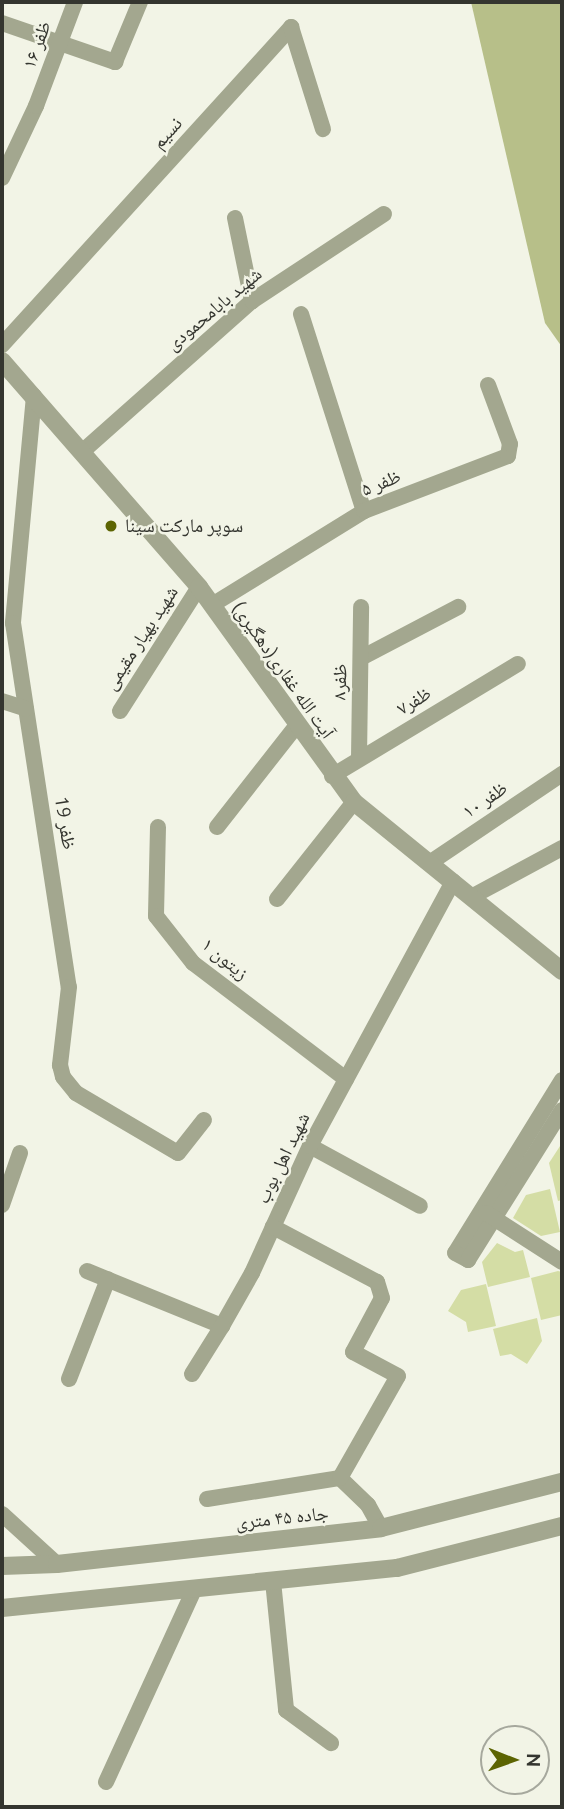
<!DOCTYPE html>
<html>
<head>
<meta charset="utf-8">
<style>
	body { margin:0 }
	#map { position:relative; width:564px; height:1809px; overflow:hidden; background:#f2f4e6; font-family:Ubuntu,"Noto Naskh Arabic",sans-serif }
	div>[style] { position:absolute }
	.water>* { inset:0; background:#b7bf89 }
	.building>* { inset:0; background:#d4dda5 }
	.minor>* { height:16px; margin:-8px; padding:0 8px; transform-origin:8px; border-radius:8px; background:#a3a78f }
	.tertiary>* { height:18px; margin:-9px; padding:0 9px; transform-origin:9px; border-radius:9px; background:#a3a78f }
	.dots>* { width:19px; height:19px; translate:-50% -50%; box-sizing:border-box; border:4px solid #f2f4e6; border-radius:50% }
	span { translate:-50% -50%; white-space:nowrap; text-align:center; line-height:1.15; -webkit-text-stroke:5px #f2f4e6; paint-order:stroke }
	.street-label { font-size:19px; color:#34352f }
	.poi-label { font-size:19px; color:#34352f }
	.left { translate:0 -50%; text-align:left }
	.frame { position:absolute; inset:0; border:4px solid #34352f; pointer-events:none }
	.north { position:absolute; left:480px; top:1725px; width:70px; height:70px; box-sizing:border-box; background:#f2f4e6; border:2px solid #a6a89d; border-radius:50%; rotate:91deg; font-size:19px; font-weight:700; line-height:28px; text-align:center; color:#34352f }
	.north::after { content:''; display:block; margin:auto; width:24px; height:32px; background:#5c6402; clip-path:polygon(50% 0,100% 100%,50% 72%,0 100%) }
</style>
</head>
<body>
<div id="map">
	<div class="water">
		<div style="clip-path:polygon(471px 2px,562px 2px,562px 347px,545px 323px)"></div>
	</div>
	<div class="building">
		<div style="clip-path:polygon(562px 1143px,562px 1200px,558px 1201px,549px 1163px)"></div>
		<div style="clip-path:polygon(550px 1189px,560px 1232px,541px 1236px,513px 1218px,526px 1195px)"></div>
		<div style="clip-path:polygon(497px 1243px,515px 1252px,523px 1250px,530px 1277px,488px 1287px,482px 1262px)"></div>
		<div style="clip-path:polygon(558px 1271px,562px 1272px,562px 1315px,541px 1320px,531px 1278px)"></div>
		<div style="clip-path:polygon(486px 1284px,496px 1326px,468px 1332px,466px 1322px,448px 1311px,461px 1290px)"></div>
		<div style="clip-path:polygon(537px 1318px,542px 1341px,527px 1364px,511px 1354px,500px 1356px,493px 1329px)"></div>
	</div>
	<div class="minor">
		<div style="left:2px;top:23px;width:120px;rotate:19deg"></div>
		<div style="left:115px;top:62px;width:65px;rotate:-67.4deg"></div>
		<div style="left:2px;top:178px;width:80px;rotate:-64.7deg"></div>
		<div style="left:36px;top:106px;width:111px;rotate:-69.4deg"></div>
		<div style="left:235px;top:218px;width:85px;rotate:78.4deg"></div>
		<div style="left:301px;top:314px;width:207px;rotate:72.3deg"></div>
		<div style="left:2px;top:345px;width:430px;rotate:-47.7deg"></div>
		<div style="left:291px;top:27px;width:107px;rotate:72.6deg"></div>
		<div style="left:34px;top:396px;width:228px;rotate:95.3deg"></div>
		<div style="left:13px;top:623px;width:368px;rotate:81.3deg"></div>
		<div style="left:69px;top:987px;width:79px;rotate:96.6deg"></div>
		<div style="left:60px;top:1065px;width:12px;rotate:76deg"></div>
		<div style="left:63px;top:1077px;width:21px;rotate:51deg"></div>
		<div style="left:76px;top:1093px;width:118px;rotate:30.5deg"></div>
		<div style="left:178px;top:1153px;width:42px;rotate:-51.8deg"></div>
		<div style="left:83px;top:451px;width:226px;rotate:-41.6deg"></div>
		<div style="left:252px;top:301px;width:158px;rotate:-33.4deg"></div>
		<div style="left:212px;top:605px;width:179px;rotate:-31.7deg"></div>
		<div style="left:364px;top:511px;width:154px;rotate:-20.9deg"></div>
		<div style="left:508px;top:456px;width:12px;rotate:-81deg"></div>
		<div style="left:510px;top:444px;width:63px;rotate:-110.4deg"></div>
		<div style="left:361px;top:658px;width:110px;rotate:-27.7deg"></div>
		<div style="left:2px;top:701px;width:25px;rotate:18deg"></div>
		<div style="left:120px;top:711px;width:147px;rotate:-57.5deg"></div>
		<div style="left:359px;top:758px;width:151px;rotate:-89.2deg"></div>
		<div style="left:332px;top:776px;width:217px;rotate:-31.1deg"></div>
		<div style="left:158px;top:827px;width:89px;rotate:91.3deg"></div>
		<div style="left:156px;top:916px;width:60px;rotate:51.8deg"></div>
		<div style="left:193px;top:963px;width:192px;rotate:37.2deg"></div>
		<div style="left:217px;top:827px;width:130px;rotate:-51.9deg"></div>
		<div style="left:431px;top:862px;width:158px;rotate:-33.9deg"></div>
		<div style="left:473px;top:896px;width:101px;rotate:-28.3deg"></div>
		<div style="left:277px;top:899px;width:124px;rotate:-51.6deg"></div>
		<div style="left:562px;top:1080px;width:203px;rotate:121.7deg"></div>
		<div style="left:455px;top:1253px;width:15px;rotate:28deg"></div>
		<div style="left:468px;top:1260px;width:177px;rotate:-57.9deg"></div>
		<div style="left:310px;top:1146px;width:125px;rotate:28.6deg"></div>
		<div style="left:2px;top:1205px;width:55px;rotate:-70.9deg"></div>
		<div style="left:486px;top:1213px;width:90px;rotate:32.8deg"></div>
		<div style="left:87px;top:1271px;width:146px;rotate:22.2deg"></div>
		<div style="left:222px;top:1326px;width:61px;rotate:-60.5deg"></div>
		<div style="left:252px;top:1273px;width:140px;rotate:-65.5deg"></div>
		<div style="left:310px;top:1146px;width:301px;rotate:-61.6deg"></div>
		<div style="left:192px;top:1374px;width:57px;rotate:-58deg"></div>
		<div style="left:69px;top:1379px;width:107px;rotate:-68.7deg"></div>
		<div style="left:340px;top:1478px;width:39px;rotate:44deg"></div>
		<div style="left:368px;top:1505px;width:26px;rotate:61deg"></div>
		<div style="left:207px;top:1499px;width:135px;rotate:-9deg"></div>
		<div style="left:340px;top:1478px;width:117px;rotate:-60.4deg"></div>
		<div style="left:398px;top:1376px;width:51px;rotate:-151.9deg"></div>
		<div style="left:353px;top:1352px;width:61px;rotate:-61.8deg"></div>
		<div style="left:382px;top:1298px;width:17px;rotate:-107deg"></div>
		<div style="left:377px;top:1282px;width:118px;rotate:-152.1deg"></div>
		<div style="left:2px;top:1514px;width:74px;rotate:42.3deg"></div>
		<div style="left:273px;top:1581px;width:130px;rotate:84.2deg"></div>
		<div style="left:286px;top:1710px;width:56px;rotate:36.3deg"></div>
		<div style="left:106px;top:1782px;width:211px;rotate:-65.4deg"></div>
	</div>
	<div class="tertiary">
		<div style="left:2px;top:361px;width:300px;rotate:48.9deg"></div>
		<div style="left:199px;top:587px;width:265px;rotate:54.2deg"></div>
		<div style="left:354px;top:802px;width:268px;rotate:39.1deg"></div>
		<div style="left:2px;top:1566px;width:55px;rotate:-2.1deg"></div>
		<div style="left:57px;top:1564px;width:326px;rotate:-6.3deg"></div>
		<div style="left:381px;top:1528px;width:187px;rotate:-14.3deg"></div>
		<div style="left:2px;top:1608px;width:397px;rotate:-5.8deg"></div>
		<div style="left:397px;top:1568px;width:170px;rotate:-14.3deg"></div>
	</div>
	<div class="dots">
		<div style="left:111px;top:526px;background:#5c6402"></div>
	</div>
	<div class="street-label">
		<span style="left:37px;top:45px;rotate:-70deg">ظفر ۱۶</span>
		<span style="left:167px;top:133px;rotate:-48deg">نسیم</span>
		<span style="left:214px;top:309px;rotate:-40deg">شهید بابامحمودی</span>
		<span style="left:381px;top:483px;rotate:-22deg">ظفر ۵</span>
		<span style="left:141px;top:638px;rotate:-57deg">شهید بهیار مقیمی</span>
		<span style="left:283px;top:670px;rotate:55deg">آیت الله غفاری(دهگیری)</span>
		<span style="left:340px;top:682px;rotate:-89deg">ظفر۸</span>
		<span style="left:414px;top:701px;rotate:-31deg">ظفر۷</span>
		<span style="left:485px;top:800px;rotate:-34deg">ظفر ۱۰</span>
		<span style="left:65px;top:823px;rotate:81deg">ظفر 19</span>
		<span style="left:225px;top:959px;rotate:40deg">زیتون ۱</span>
		<span style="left:283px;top:1158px;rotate:-64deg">شهید اهل بوب</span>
		<span style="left:282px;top:1518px;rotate:-6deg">جاده ۴۵ متری</span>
	</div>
	<div class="poi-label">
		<span class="left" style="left:125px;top:526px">سوپر مارکت سینا</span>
	</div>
	<div class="frame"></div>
	<div class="north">N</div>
</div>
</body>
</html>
